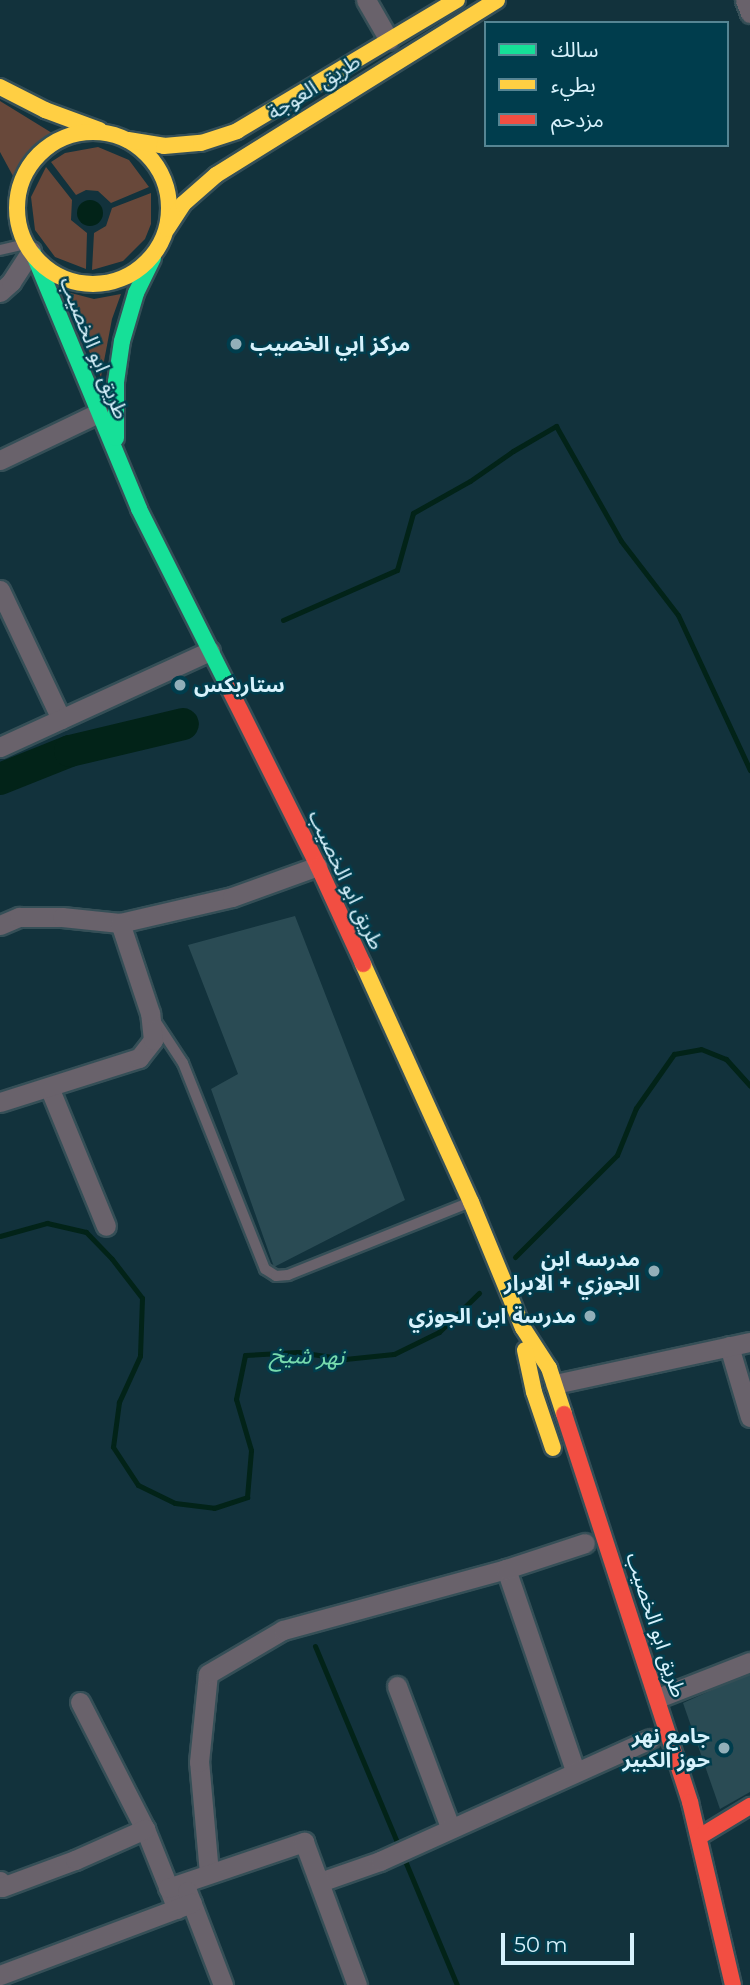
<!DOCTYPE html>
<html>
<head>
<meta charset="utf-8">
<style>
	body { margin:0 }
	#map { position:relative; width:750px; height:1985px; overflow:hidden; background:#12323c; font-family:Montserrat,"Noto Sans Arabic",sans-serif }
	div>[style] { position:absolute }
	.green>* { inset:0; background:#68483a }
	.water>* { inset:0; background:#022318 }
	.round { border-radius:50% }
	.stream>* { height:5px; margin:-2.5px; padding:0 2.5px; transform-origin:2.5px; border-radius:2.5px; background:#022318 }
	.river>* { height:32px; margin:-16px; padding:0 16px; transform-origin:16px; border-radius:16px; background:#022318 }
	.building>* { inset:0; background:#2a4b54 }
	.roads { filter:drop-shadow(2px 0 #354f57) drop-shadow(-2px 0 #354f57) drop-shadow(0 2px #354f57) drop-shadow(0 -2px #354f57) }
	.lane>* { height:10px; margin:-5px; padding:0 5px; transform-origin:5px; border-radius:5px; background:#69626b }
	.street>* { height:19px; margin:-9.5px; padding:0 9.5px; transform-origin:9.5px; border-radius:9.5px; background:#69626b }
	.fast>* { height:16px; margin:-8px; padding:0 8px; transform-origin:8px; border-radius:8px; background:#16e098 }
	.slow>* { height:16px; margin:-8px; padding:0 8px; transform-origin:8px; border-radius:8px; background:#ffcf43 }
	.slow>.ring { margin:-8px; padding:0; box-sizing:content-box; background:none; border:16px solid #ffcf43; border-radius:50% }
	.jam>* { height:16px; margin:-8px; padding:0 8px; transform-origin:8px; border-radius:8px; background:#f24e42 }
	.dots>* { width:19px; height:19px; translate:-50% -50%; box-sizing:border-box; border:4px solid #003d4d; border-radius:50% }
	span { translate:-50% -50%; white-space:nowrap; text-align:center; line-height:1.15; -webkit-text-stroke:5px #003d4d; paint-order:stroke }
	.street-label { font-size:21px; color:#d7f2fc }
	.poi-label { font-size:21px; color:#d7f2fc; font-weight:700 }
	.left { translate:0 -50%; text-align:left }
	.right { translate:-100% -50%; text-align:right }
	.water-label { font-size:23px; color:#77daad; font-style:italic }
	.legend { position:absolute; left:484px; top:21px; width:245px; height:126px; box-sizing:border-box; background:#003d4d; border:2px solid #568593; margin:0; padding:9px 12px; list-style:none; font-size:21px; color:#d7f2fc }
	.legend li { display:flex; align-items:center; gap:14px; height:35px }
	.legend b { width:35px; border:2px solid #568593 }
	.scale { position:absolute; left:501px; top:1933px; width:133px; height:32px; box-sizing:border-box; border:4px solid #d7f2fc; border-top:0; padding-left:9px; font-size:21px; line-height:24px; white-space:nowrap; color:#d7f2fc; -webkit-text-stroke:5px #003d4d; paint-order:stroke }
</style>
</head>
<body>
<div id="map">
	<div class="green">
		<div style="clip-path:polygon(0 101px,52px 133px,35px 144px,22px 159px,13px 176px,0 152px)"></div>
		<div style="clip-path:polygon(98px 147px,129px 160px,149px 187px,111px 203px,98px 191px,86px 190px,76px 195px,51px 162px,65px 153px)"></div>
		<div style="clip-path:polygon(46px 167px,72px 200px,71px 220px,87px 233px,86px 269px,55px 257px,35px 230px,31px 197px)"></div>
		<div style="clip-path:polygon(151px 193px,151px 224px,145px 239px,123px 261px,92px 270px,94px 233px,106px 226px,112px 208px)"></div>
		<div style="clip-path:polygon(67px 292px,94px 299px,121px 294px,112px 319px,101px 377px,77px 325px)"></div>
	</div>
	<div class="water">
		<div class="round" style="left:77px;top:200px;width:26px;height:26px"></div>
	</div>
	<div class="stream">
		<div style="left:283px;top:620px;width:124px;rotate:-23.7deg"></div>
		<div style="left:397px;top:570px;width:59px;rotate:-74.3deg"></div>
		<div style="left:413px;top:513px;width:65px;rotate:-29.3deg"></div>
		<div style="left:470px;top:481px;width:52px;rotate:-34.9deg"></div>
		<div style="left:513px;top:451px;width:50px;rotate:-30.2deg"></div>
		<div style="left:556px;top:426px;width:132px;rotate:60.5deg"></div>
		<div style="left:621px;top:541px;width:93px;rotate:52.4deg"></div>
		<div style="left:678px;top:615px;width:171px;rotate:65.1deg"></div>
		<div style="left:0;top:1236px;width:49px;rotate:-15.5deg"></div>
		<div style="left:47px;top:1223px;width:40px;rotate:13deg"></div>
		<div style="left:86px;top:1232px;width:37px;rotate:46deg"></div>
		<div style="left:112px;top:1259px;width:49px;rotate:52.4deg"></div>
		<div style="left:142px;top:1298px;width:58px;rotate:92deg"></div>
		<div style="left:140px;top:1356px;width:51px;rotate:114.5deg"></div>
		<div style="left:119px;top:1402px;width:45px;rotate:97.6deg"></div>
		<div style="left:113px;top:1447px;width:45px;rotate:56.7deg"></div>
		<div style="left:138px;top:1485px;width:41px;rotate:25.9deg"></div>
		<div style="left:175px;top:1503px;width:39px;rotate:7deg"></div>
		<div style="left:214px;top:1508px;width:35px;rotate:-18deg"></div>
		<div style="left:247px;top:1497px;width:47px;rotate:-85.1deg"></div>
		<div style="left:251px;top:1450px;width:53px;rotate:-106.4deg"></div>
		<div style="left:236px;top:1399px;width:45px;rotate:-78.4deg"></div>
		<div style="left:245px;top:1355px;width:53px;rotate:-3.2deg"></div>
		<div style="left:298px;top:1352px;width:48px;rotate:8.5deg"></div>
		<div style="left:345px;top:1359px;width:49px;rotate:-5.8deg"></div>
		<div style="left:394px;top:1354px;width:50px;rotate:-26.1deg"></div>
		<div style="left:439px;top:1332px;width:56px;rotate:-44.3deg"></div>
		<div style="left:515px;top:1257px;width:144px;rotate:-45deg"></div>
		<div style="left:617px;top:1155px;width:51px;rotate:-68deg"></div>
		<div style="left:636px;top:1108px;width:66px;rotate:-54.9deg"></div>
		<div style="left:674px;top:1054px;width:27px;rotate:-10deg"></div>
		<div style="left:701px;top:1049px;width:27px;rotate:22deg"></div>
		<div style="left:726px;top:1059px;width:36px;rotate:48deg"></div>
		<div style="left:315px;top:1646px;width:218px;rotate:67.3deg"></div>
		<div style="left:403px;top:1856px;width:140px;rotate:67.3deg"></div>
	</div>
	<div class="river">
		<div style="left:0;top:779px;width:75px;rotate:-21.8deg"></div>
		<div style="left:70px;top:751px;width:116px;rotate:-13.4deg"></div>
	</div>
	<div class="building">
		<div style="clip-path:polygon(295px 916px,405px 1200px,274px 1267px,211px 1089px,238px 1074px,188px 945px)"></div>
		<div style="clip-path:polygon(750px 1673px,750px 1792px,720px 1809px,683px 1703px)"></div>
	</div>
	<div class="roads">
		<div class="lane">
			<div style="left:0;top:250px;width:27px;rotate:-13deg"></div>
			<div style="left:156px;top:1022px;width:49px;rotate:56.6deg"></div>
			<div style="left:183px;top:1063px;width:222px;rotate:68.3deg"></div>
			<div style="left:265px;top:1269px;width:13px;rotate:32deg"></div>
			<div style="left:276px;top:1276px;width:12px;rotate:-5deg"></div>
			<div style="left:288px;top:1275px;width:194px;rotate:-21.8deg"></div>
		</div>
		<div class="street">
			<div style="left:366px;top:0;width:46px;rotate:60.1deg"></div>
			<div style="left:745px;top:0;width:14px;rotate:69deg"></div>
			<div style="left:0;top:292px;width:15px;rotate:-42deg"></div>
			<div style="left:11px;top:282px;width:37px;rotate:-57deg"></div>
			<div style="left:0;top:460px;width:109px;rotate:-25.6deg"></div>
			<div style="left:0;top:590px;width:143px;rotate:64.7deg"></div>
			<div style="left:0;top:747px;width:231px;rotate:-24.6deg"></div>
			<div style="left:0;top:925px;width:21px;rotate:-23deg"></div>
			<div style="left:19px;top:917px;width:43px"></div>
			<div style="left:62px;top:917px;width:58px;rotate:5.9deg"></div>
			<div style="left:120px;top:923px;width:115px;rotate:-13.1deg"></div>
			<div style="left:232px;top:897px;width:91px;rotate:-19.8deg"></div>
			<div style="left:49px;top:1087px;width:150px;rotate:67.7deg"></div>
			<div style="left:0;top:1102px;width:146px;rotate:-17.6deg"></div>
			<div style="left:139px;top:1058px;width:23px;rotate:-52deg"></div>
			<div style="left:153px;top:1040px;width:27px;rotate:-96deg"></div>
			<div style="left:150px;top:1013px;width:95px;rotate:-108.4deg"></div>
			<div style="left:729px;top:1346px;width:74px;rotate:73.5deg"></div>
			<div style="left:555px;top:1384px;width:199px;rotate:-12.2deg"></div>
			<div style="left:506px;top:1569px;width:213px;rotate:71.1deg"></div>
			<div style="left:397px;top:1686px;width:151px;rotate:69.4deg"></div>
			<div style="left:658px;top:1698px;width:99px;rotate:-21.4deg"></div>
			<div style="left:80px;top:1702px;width:143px;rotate:62.9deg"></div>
			<div style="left:145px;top:1829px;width:86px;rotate:68.2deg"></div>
			<div style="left:209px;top:1873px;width:111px;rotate:-95.1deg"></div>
			<div style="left:199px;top:1762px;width:88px;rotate:-84.2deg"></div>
			<div style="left:208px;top:1674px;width:87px;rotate:-30.4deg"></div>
			<div style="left:283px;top:1630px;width:231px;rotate:-15.3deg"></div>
			<div style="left:506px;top:1569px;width:83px;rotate:-18.2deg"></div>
			<div style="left:0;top:1881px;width:6px;rotate:72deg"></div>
			<div style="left:2px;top:1887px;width:78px;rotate:-20.3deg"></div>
			<div style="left:75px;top:1860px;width:77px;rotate:-23.9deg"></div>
			<div style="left:320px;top:1882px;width:64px;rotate:-19.3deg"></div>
			<div style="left:380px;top:1861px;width:296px;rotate:-24.3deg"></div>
			<div style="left:168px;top:1888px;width:144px;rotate:-18.7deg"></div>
			<div style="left:304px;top:1842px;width:153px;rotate:69.7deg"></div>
			<div style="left:187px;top:1891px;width:101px;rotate:69deg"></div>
			<div style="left:0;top:1975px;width:205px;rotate:-20.6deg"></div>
		</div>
		<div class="fast">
			<div style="left:34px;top:255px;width:275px;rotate:67.5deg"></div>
			<div style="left:139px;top:509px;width:198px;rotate:63.3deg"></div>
			<div style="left:116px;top:438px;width:56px;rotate:-90deg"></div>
			<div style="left:116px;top:382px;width:41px;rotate:-81.7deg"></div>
			<div style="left:122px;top:341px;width:50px;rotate:-73.7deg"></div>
			<div style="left:136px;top:293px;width:39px;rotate:-64deg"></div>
		</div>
		<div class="slow">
			<div style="left:0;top:87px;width:51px;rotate:27.1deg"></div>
			<div style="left:45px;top:110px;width:58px;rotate:20.3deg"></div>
			<div class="ring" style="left:17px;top:132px;width:136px;height:136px"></div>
			<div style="left:128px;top:140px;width:36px;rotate:9deg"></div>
			<div style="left:164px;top:146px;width:37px;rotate:-5deg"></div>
			<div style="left:201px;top:143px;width:38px;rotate:-18deg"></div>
			<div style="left:237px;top:131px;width:256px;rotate:-30.8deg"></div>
			<div style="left:167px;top:229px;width:30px;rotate:-57deg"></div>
			<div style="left:183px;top:204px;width:44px;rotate:-41.3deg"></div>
			<div style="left:216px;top:175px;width:331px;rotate:-31.9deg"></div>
			<div style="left:363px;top:964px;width:261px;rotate:65.6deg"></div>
			<div style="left:471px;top:1202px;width:136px;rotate:67.6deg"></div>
			<div style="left:523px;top:1328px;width:48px;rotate:57deg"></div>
			<div style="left:549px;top:1368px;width:48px;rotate:71.9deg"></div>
			<div style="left:525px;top:1350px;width:43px;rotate:77.9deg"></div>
			<div style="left:534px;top:1392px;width:59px;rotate:71.3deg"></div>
		</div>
		<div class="jam">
			<div style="left:228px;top:686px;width:201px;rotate:63.4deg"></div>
			<div style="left:318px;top:866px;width:108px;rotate:65.3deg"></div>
			<div style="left:564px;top:1414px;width:408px;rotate:72deg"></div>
			<div style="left:690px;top:1802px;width:188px;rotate:76.8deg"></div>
			<div style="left:699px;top:1837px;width:60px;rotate:-31.3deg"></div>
		</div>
	</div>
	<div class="dots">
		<div style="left:236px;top:344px;background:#92afb9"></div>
		<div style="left:180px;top:685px;background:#92afb9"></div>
		<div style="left:654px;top:1271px;background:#92afb9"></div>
		<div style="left:590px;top:1316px;background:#92afb9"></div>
		<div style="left:724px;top:1748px;background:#92afb9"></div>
	</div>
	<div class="street-label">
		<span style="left:314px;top:87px;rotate:-32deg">طريق العوجة</span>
		<span style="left:94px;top:348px;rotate:68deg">طريق ابو الخصيب</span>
		<span style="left:346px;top:880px;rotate:65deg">طريق ابو الخصيب</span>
		<span style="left:656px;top:1625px;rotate:72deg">طريق ابو الخصيب</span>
	</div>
	<div class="poi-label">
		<span class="left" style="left:250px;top:344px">مركز ابي الخصيب</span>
		<span class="left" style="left:194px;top:685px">ستاربكس</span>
		<span class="right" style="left:640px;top:1271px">مدرسه ابن<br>الجوزي + الابرار</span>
		<span class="right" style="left:576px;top:1316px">مدرسة ابن الجوزي</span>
		<span class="right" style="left:710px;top:1748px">جامع نهر<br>حوز الكبير</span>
	</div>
	<div class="water-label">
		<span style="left:307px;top:1356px;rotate:2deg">نهر شيخ</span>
	</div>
	<ul class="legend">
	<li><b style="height:9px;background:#16e098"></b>سالك</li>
	<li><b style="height:9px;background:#ffcf43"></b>بطيء</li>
	<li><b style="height:9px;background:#f24e42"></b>مزدحم</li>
	</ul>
	<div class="scale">50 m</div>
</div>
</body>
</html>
